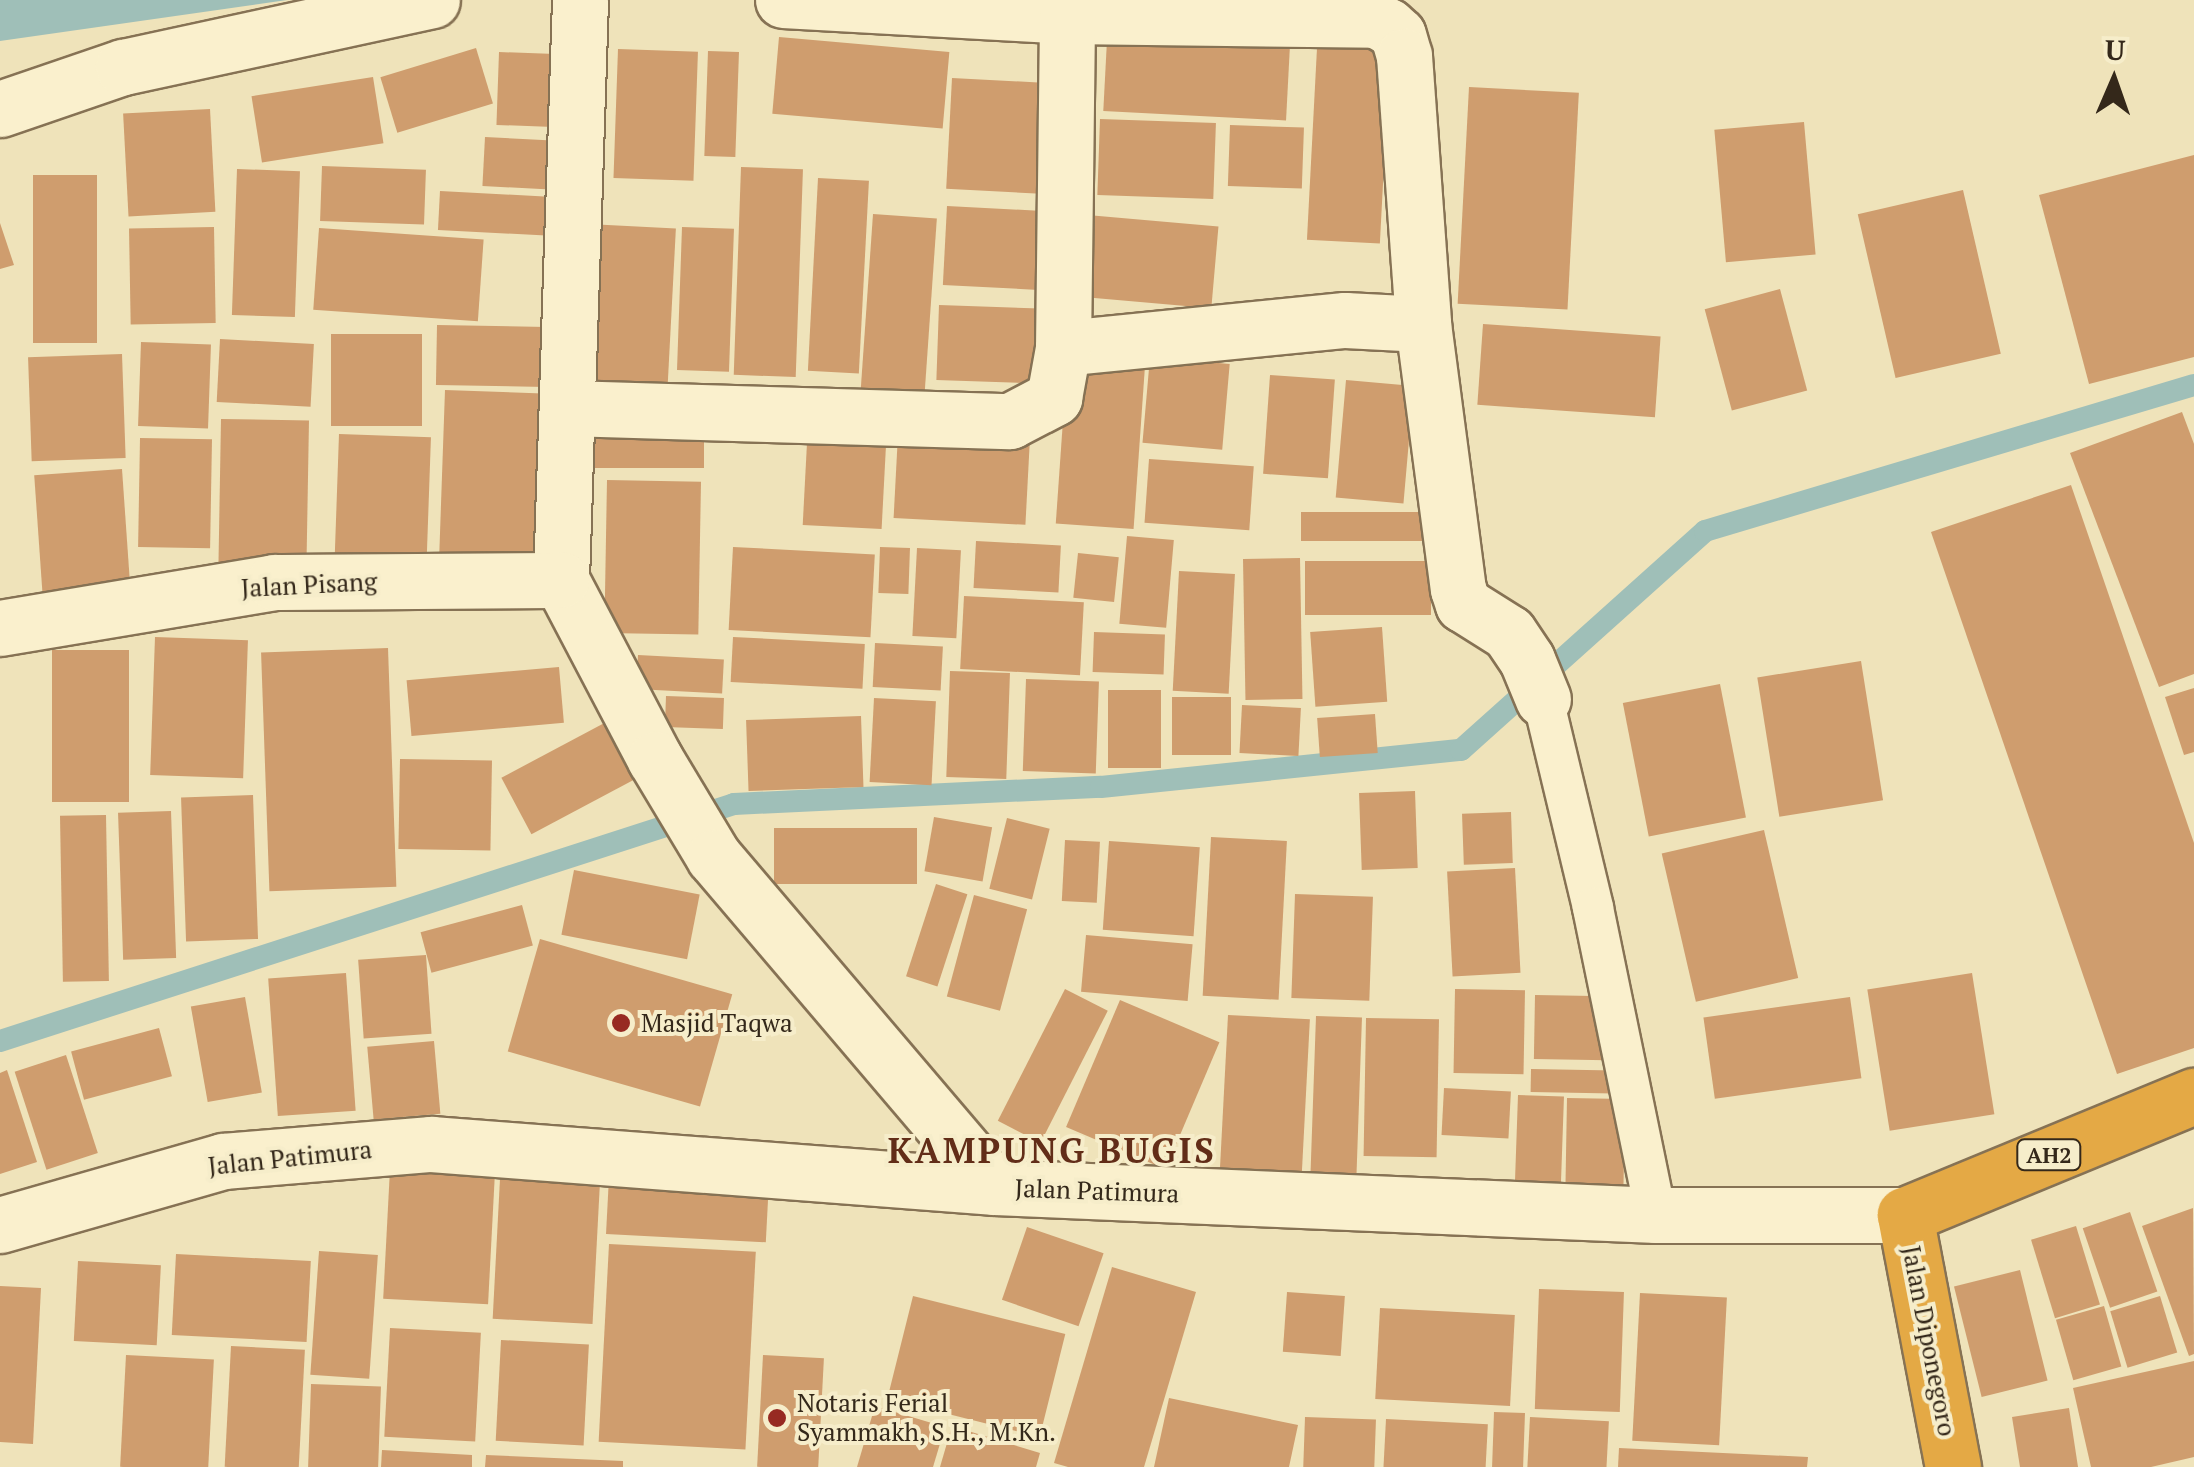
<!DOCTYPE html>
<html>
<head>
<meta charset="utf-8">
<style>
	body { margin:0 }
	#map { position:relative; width:2194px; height:1467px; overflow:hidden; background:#efe3ba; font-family:"PT Serif",serif }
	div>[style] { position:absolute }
	.water>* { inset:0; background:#9fbfb8 }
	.stream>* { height:22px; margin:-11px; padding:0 11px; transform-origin:11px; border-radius:11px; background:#9fbfb8 }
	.building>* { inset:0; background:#cf9d6e; transform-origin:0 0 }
	.roads { filter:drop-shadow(2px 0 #867254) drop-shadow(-2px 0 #867254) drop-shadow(0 2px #867254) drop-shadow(0 -2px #867254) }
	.lane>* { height:40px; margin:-20px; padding:0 20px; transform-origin:20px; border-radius:20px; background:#faf0cd }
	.street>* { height:55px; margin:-27.5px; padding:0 27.5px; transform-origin:27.5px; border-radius:27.5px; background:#faf0cd }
	.secondary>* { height:55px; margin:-27.5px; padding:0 27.5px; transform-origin:27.5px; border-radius:27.5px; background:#faf0cd }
	.highway>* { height:55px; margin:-27.5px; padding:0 27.5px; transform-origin:27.5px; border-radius:27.5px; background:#e4a945 }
	.dots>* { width:28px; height:28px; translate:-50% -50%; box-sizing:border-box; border:5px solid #f6edca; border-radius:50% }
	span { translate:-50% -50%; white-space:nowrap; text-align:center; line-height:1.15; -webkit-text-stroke:8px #f6edca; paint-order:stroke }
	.shield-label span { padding:2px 8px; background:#f6edca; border:2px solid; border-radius:8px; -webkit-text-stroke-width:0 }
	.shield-label { font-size:22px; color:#34281a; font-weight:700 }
	.street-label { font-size:25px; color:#34281a }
	.poi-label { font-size:25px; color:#34281a }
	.left { translate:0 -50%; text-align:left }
	.district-label { font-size:35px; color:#622d18; font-weight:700; letter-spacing:2.5px }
	.north { position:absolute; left:2064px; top:30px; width:100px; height:100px; -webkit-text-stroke:8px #f6edca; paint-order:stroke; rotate:2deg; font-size:28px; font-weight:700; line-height:40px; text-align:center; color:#34281a }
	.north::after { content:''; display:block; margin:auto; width:35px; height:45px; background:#34281a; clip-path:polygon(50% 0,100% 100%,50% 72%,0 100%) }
</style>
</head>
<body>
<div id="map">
	<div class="water">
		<div style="clip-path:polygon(0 0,287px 0,0 41px)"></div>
	</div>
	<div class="stream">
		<div style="left:0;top:1041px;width:771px;rotate:-17.89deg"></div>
		<div style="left:734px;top:804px;width:367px;rotate:-2.7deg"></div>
		<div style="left:1101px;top:787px;width:362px;rotate:-5.9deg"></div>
		<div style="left:1461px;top:750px;width:328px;rotate:-41.9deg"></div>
		<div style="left:1705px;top:531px;width:510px;rotate:-16.62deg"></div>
	</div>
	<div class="building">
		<div style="left:1108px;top:21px;width:183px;height:90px;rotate:3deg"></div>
		<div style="left:1318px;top:29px;width:73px;height:211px;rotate:3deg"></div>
		<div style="left:779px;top:37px;width:171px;height:77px;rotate:5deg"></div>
		<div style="left:476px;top:48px;width:58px;height:100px;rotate:73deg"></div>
		<div style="left:618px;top:49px;width:80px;height:129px;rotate:2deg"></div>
		<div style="left:708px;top:51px;width:31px;height:105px;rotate:2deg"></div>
		<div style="left:499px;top:52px;width:70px;height:73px;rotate:2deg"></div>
		<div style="left:373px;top:77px;width:67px;height:123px;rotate:81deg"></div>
		<div style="left:952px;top:78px;width:109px;height:111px;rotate:3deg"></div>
		<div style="left:1469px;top:87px;width:110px;height:217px;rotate:3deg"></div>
		<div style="left:210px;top:109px;width:103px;height:87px;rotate:87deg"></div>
		<div style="left:1100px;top:119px;width:116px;height:76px;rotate:2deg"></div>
		<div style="left:1804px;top:122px;width:133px;height:90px;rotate:85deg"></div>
		<div style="left:1230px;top:125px;width:74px;height:61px;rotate:2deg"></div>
		<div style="left:485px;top:137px;width:82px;height:49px;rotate:3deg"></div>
		<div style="clip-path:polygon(2194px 155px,2194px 357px,2089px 384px,2039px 195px)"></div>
		<div style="left:322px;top:166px;width:104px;height:55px;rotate:2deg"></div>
		<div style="left:741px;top:167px;width:62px;height:208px;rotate:2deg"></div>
		<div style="left:237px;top:169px;width:63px;height:146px;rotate:2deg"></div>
		<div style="left:33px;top:175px;width:64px;height:168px"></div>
		<div style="left:818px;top:178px;width:51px;height:193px;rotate:3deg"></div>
		<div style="left:1963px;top:190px;width:168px;height:108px;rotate:77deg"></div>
		<div style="left:440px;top:191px;width:127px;height:39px;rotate:3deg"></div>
		<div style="left:947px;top:206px;width:105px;height:79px;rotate:3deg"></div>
		<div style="left:873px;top:214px;width:64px;height:185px;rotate:4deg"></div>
		<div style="left:1076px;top:214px;width:143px;height:82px;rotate:5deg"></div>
		<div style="clip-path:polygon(0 223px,14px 265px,0 269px)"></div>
		<div style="left:588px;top:224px;width:88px;height:171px;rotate:3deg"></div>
		<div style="left:214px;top:227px;width:96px;height:85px;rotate:89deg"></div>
		<div style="left:682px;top:227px;width:52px;height:143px;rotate:2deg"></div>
		<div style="left:319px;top:228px;width:165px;height:82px;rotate:4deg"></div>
		<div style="left:1780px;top:289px;width:105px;height:78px;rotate:75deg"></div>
		<div style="left:939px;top:305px;width:117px;height:75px;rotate:2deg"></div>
		<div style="left:1483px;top:324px;width:178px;height:81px;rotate:4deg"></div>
		<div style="left:437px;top:325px;width:123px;height:60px;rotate:1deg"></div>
		<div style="left:422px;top:334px;width:92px;height:91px;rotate:90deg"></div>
		<div style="left:220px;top:339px;width:94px;height:63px;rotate:3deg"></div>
		<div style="left:141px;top:342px;width:70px;height:84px;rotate:2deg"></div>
		<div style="left:122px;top:354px;width:104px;height:94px;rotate:88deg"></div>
		<div style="left:1150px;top:357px;width:80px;height:86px;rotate:5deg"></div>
		<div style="left:1067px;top:363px;width:78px;height:161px;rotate:4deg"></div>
		<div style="left:1270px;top:375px;width:65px;height:99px;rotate:4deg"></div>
		<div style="left:1346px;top:380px;width:68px;height:118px;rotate:5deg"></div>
		<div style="left:445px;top:390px;width:112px;height:169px;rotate:2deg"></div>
		<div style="clip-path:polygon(2182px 412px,2194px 444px,2194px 674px,2159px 687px,2070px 453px)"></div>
		<div style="left:221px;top:419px;width:88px;height:153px;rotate:1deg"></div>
		<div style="left:339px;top:434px;width:92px;height:140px;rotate:2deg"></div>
		<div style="left:898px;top:434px;width:132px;height:84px;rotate:3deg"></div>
		<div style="left:704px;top:437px;width:31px;height:110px;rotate:90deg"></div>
		<div style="left:140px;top:438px;width:72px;height:109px;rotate:1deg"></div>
		<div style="left:807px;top:443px;width:79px;height:82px;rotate:3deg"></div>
		<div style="left:1149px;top:459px;width:105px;height:64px;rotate:4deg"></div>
		<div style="left:122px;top:469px;width:123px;height:88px;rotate:86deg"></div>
		<div style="left:607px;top:480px;width:94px;height:153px;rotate:1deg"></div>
		<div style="clip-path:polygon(2071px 485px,2194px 843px,2194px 1048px,2117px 1074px,1931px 532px)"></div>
		<div style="left:1301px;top:512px;width:126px;height:29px"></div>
		<div style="left:1127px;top:536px;width:47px;height:88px;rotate:5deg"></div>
		<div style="left:976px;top:541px;width:85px;height:47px;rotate:3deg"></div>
		<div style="left:733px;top:547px;width:142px;height:83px;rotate:3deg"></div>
		<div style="left:880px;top:547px;width:30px;height:46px;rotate:2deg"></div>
		<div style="left:917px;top:548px;width:44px;height:88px;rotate:3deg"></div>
		<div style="left:1078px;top:553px;width:41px;height:45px;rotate:6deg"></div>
		<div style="left:1300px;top:558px;width:141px;height:57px;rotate:89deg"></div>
		<div style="left:1431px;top:561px;width:54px;height:126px;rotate:90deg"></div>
		<div style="left:1179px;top:571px;width:56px;height:120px;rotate:3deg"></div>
		<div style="left:964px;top:596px;width:120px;height:73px;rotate:3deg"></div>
		<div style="left:1382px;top:627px;width:75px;height:72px;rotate:86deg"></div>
		<div style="left:1094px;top:632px;width:71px;height:40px;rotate:2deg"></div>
		<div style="left:155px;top:637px;width:93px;height:138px;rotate:2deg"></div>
		<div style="left:733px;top:637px;width:132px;height:45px;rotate:3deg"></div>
		<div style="left:875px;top:643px;width:68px;height:44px;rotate:3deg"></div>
		<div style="left:388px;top:648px;width:239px;height:127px;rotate:88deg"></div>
		<div style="left:129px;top:650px;width:152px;height:77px;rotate:90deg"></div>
		<div style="left:638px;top:655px;width:86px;height:34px;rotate:3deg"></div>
		<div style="left:1861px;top:661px;width:141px;height:105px;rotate:81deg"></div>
		<div style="left:559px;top:667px;width:56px;height:153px;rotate:85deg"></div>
		<div style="left:950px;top:671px;width:60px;height:106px;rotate:2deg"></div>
		<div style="left:1026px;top:679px;width:73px;height:92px;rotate:2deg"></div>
		<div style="left:1720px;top:684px;width:136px;height:99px;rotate:79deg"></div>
		<div style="clip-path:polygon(2194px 688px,2194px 752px,2184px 755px,2165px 697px)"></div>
		<div style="left:1108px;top:690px;width:53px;height:78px"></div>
		<div style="left:666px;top:696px;width:58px;height:31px;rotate:2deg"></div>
		<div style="left:1172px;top:697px;width:59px;height:58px"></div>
		<div style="left:874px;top:698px;width:62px;height:84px;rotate:3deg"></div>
		<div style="left:1242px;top:705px;width:59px;height:48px;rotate:3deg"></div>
		<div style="left:1375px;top:714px;width:39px;height:58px;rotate:86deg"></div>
		<div style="left:861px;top:716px;width:71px;height:115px;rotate:88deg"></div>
		<div style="left:610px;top:720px;width:64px;height:123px;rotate:62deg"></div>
		<div style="left:400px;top:759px;width:92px;height:90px;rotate:1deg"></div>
		<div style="left:1415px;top:791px;width:77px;height:56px;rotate:88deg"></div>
		<div style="left:253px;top:795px;width:144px;height:72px;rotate:88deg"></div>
		<div style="left:171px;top:811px;width:147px;height:53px;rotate:88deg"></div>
		<div style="left:1511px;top:812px;width:51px;height:49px;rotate:88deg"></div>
		<div style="left:106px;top:815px;width:166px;height:46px;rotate:89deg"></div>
		<div style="left:934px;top:817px;width:59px;height:55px;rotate:10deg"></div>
		<div style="left:1007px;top:818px;width:44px;height:73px;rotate:14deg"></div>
		<div style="left:774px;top:828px;width:143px;height:56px"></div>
		<div style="left:1764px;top:830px;width:152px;height:105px;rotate:77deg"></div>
		<div style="left:1211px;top:837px;width:76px;height:159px;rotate:3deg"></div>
		<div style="left:1065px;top:840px;width:35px;height:61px;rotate:3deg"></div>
		<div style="left:1109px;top:841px;width:91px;height:89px;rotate:4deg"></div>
		<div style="left:1515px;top:868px;width:105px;height:68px;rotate:87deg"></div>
		<div style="left:574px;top:870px;width:128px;height:66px;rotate:11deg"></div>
		<div style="left:936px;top:884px;width:33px;height:97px;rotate:18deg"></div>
		<div style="left:1295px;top:894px;width:78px;height:104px;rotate:2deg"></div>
		<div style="left:974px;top:895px;width:55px;height:105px;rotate:15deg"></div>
		<div style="left:522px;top:905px;width:42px;height:105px;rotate:75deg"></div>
		<div style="left:1086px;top:935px;width:107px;height:57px;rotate:5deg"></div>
		<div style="left:540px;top:939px;width:200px;height:117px;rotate:16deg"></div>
		<div style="left:426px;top:955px;width:79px;height:68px;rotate:86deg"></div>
		<div style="left:346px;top:973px;width:138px;height:78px;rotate:86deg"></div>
		<div style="left:1972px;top:973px;width:143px;height:106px;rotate:81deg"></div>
		<div style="left:1065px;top:989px;width:48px;height:148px;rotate:27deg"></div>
		<div style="left:1455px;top:989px;width:70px;height:84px;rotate:1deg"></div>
		<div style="left:1535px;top:995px;width:73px;height:64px;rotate:1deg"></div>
		<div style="left:245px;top:997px;width:97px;height:55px;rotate:80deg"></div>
		<div style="left:1850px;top:997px;width:82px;height:148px;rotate:82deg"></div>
		<div style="left:1120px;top:1000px;width:108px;height:138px;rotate:23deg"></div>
		<div style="left:1228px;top:1015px;width:82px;height:170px;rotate:3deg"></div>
		<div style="left:1316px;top:1016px;width:46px;height:157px;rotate:2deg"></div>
		<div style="left:1366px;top:1018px;width:73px;height:138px;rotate:1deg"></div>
		<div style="left:159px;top:1028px;width:50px;height:91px;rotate:75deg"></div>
		<div style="left:434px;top:1041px;width:73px;height:67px;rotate:85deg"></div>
		<div style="left:66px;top:1055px;width:103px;height:54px;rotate:72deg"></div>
		<div style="left:1531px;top:1069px;width:83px;height:23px;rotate:1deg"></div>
		<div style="clip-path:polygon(7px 1070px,37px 1162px,0 1174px,0 1073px)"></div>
		<div style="left:1444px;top:1088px;width:67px;height:47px;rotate:3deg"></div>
		<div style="left:1518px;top:1095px;width:46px;height:105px;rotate:2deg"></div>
		<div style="left:1567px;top:1098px;width:58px;height:105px;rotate:1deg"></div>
		<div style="left:390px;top:1169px;width:105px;height:130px;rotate:3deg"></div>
		<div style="left:609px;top:1177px;width:160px;height:57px;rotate:3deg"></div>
		<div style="left:500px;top:1179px;width:100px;height:140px;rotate:3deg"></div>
		<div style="clip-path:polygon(2193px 1208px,2194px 1354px,2189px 1356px,2142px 1226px)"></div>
		<div style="left:2130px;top:1212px;width:84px;height:50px;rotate:71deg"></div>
		<div style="left:2076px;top:1226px;width:82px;height:47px;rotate:73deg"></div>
		<div style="left:1027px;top:1227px;width:81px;height:77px;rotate:19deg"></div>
		<div style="left:609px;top:1244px;width:147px;height:198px;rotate:3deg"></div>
		<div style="left:319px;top:1251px;width:59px;height:124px;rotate:4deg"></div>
		<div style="left:176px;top:1254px;width:135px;height:81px;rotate:3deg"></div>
		<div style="left:78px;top:1261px;width:83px;height:80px;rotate:3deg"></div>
		<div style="clip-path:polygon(1112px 1267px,1196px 1292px,1144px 1467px,1068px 1467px,1054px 1463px)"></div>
		<div style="left:2020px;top:1270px;width:114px;height:68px;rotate:76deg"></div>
		<div style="clip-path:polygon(0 1286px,41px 1288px,33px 1444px,0 1442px)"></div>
		<div style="left:1539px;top:1289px;width:85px;height:120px;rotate:2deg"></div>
		<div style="left:1287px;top:1292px;width:58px;height:60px;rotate:4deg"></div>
		<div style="left:1640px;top:1293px;width:87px;height:148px;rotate:3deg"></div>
		<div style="left:913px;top:1296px;width:157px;height:106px;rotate:14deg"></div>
		<div style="left:2160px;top:1296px;width:59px;height:52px;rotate:73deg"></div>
		<div style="left:2104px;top:1306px;width:63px;height:50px;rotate:74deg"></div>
		<div style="left:1380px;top:1308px;width:135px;height:91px;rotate:3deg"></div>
		<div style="left:390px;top:1328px;width:91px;height:109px;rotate:3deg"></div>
		<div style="left:501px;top:1340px;width:88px;height:101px;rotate:3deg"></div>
		<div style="left:231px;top:1346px;width:74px;height:121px;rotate:3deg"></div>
		<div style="left:126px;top:1355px;width:88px;height:112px;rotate:3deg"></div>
		<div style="left:763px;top:1355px;width:61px;height:112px;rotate:3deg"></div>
		<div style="clip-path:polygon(2194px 1361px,2194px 1457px,2151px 1467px,2091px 1467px,2073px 1388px)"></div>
		<div style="left:311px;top:1384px;width:70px;height:83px;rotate:2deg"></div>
		<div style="clip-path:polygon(1169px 1398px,1298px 1425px,1289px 1467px,1154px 1467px)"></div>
		<div style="clip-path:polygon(875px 1406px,945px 1427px,933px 1467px,857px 1467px)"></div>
		<div style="clip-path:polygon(2069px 1408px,2078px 1467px,2020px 1467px,2012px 1417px)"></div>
		<div style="left:1494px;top:1412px;width:31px;height:55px;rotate:2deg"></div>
		<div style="left:1305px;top:1417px;width:71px;height:50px;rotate:2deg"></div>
		<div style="left:1530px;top:1417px;width:79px;height:50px;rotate:3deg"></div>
		<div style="left:1386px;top:1419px;width:102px;height:48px;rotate:3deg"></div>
		<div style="clip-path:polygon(952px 1426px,1040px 1453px,1036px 1467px,940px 1467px)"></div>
		<div style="clip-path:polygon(1619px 1448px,1808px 1457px,1807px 1467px,1618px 1467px)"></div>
		<div style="clip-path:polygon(382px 1450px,472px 1455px,472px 1467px,381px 1467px)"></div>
		<div style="clip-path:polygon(486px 1455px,623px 1461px,623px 1467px,485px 1467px)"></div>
	</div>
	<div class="roads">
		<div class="lane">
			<div style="left:1543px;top:699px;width:215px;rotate:76.5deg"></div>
			<div style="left:1593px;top:908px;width:313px;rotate:78.4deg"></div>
		</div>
		<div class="street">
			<div style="left:580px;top:0;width:580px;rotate:91.88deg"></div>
			<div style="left:561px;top:580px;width:202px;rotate:62.3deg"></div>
			<div style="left:655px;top:759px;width:114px;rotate:59deg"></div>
			<div style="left:714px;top:857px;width:433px;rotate:49.6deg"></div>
			<div style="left:783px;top:0;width:284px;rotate:3.2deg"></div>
			<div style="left:1067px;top:16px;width:309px;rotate:0.7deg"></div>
			<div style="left:1376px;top:20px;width:13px;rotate:27deg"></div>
			<div style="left:1388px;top:26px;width:13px;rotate:42deg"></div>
			<div style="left:1398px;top:35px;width:22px;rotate:74deg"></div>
			<div style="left:1404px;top:56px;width:269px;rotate:85.9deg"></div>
			<div style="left:1423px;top:324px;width:267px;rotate:82.5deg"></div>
			<div style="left:1458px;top:589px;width:16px;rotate:72deg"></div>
			<div style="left:1463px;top:604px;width:54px;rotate:32.2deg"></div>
			<div style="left:1509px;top:633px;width:32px;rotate:56deg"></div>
			<div style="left:1527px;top:660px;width:42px;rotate:67.7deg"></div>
			<div style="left:0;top:109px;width:130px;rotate:-18.9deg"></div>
			<div style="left:123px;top:67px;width:316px;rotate:-12.2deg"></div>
			<div style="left:1063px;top:348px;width:283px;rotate:-5.7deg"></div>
			<div style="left:1345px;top:320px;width:78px;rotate:2.9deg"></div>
			<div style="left:567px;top:408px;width:443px;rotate:1.7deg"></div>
			<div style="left:1010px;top:421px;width:50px;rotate:-27.6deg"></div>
			<div style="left:1054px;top:398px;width:51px;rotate:-79.8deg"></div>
			<div style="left:1063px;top:348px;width:332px;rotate:-89.3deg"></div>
			<div style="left:0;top:628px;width:278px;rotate:-9.5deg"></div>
			<div style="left:274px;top:582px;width:287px;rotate:-0.4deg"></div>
		</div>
		<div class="secondary">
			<div style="left:0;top:1225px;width:232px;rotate:-16deg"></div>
			<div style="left:223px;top:1161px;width:209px;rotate:-4.7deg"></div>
			<div style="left:431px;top:1144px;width:566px;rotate:4.36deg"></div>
			<div style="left:995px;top:1187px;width:662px;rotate:2.43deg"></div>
			<div style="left:1656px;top:1215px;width:249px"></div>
		</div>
		<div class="highway">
			<div style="left:1953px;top:1467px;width:257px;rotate:-100.8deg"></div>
			<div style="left:1905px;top:1215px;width:313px;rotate:-22.4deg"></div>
		</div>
	</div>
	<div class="dots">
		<div style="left:621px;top:1023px;background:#972a22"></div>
		<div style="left:777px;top:1418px;background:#972a22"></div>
	</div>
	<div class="shield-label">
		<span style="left:2049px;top:1155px">AH2</span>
	</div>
	<div class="street-label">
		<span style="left:309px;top:585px;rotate:-3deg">Jalan Pisang</span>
		<span style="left:290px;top:1158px;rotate:-6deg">Jalan Patimura</span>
		<span style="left:1097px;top:1191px;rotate:2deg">Jalan Patimura</span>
		<span style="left:1929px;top:1341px;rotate:79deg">Jalan Diponegoro</span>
	</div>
	<div class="poi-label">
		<span class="left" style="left:641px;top:1023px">Masjid Taqwa</span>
		<span class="left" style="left:797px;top:1418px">Notaris Ferial<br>Syammakh, S.H., M.Kn.</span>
	</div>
	<div class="district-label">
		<span style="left:1052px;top:1150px">KAMPUNG BUGIS</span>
	</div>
	<div class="north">U</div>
</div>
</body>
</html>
